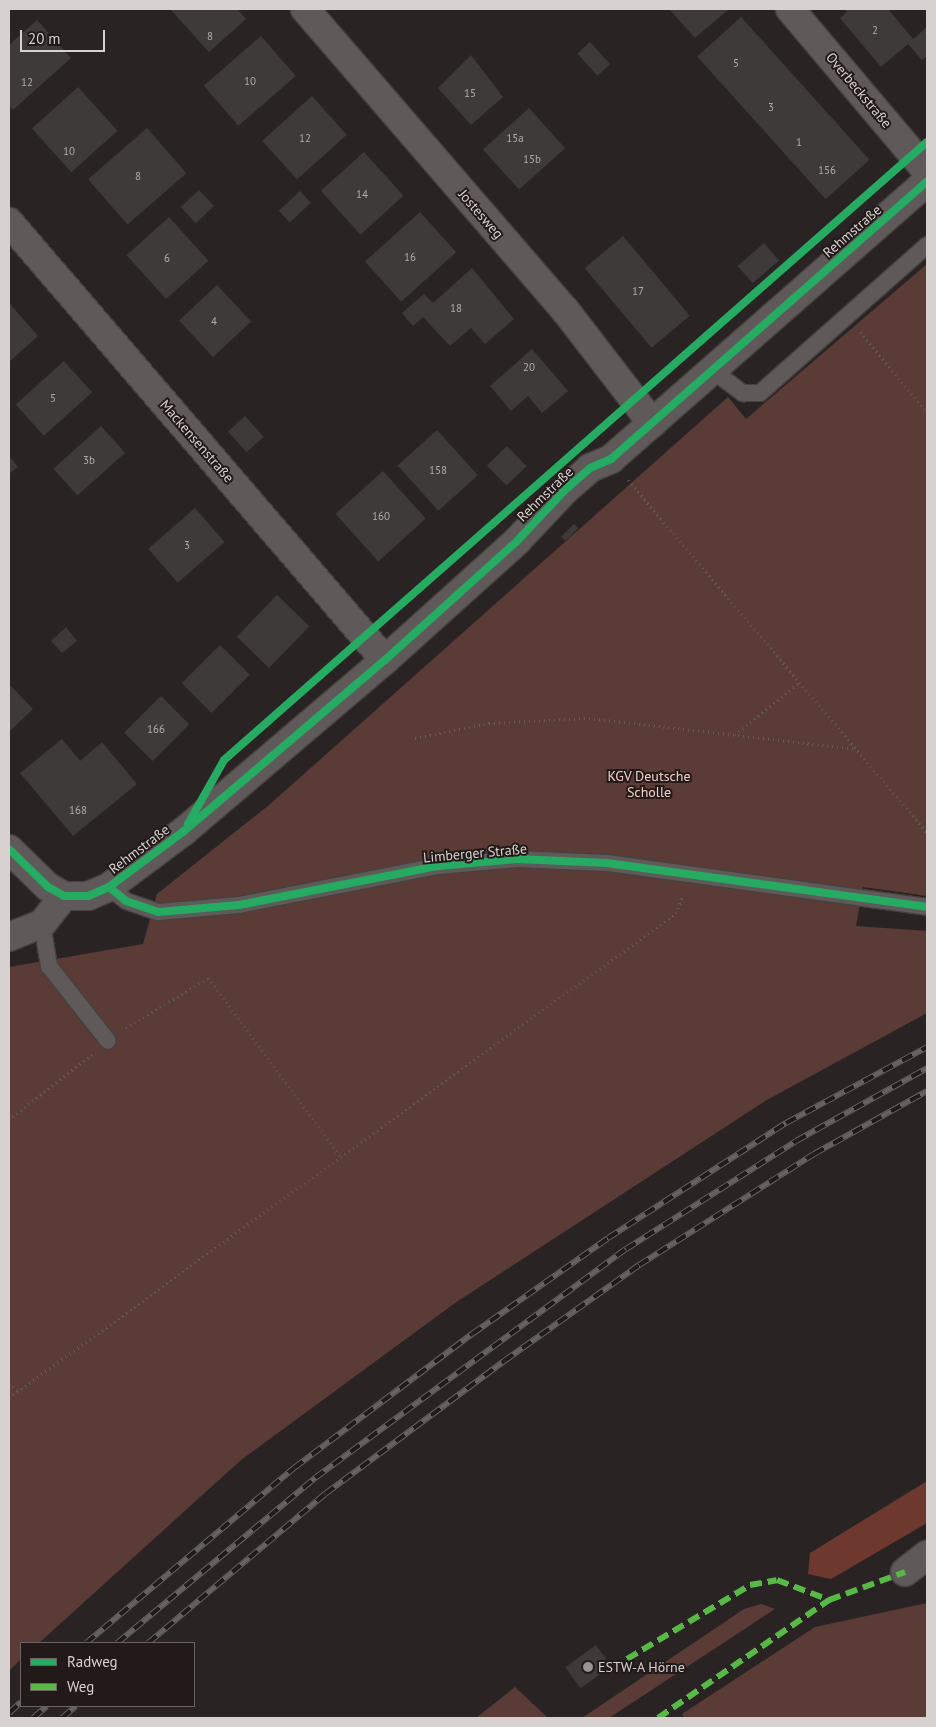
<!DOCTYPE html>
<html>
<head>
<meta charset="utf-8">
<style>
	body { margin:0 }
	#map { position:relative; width:936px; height:1727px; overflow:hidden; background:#292423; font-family:"PT Sans",sans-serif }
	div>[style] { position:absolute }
	.green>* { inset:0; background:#5b3b35 }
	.forest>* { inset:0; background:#6d392f }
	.building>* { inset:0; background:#3e3a39; transform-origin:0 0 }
	.path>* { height:3px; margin-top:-1.5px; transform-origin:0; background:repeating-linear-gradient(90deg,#605d5c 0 1px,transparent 0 5px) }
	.roads { filter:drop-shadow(1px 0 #454140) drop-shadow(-1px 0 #454140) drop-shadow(0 1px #454140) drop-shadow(0 -1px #454140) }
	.service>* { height:16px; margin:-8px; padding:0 8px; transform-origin:8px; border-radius:8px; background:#5f5a59 }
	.minor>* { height:28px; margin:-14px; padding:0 14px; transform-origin:14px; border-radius:14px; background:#5f5a59 }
	.rail>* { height:5.5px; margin-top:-2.75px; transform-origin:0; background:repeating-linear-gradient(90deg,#221a18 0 11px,#656262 0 22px); box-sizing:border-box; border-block:1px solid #656262 }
	.quiet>* { height:6px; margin-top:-3px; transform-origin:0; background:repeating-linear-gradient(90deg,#58b947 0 12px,transparent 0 18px) }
	.cycleway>* { height:8px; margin:-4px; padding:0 4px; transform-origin:4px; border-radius:4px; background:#26ab63 }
	.dots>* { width:14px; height:14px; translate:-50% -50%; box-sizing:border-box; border:2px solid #221a18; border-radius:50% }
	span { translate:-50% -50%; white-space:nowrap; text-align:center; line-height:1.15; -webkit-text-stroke:4px #221a18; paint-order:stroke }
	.number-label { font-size:11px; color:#b1abaa }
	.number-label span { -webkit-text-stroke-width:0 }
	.street-label { font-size:14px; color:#d7d1d0 }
	.park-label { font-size:14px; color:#f5cdc5 }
	.poi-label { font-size:14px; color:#d7d1d0 }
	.left { translate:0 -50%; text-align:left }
	.frame { position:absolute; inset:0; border:10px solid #d7d1d0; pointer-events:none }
	.legend { position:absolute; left:20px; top:1642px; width:175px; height:65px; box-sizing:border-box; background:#221a18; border:1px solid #6a6362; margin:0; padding:6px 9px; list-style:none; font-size:15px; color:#d7d1d0 }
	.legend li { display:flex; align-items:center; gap:10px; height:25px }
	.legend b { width:25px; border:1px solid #6a6362 }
	.scale { position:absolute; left:20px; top:30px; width:85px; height:22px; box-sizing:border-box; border:2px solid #d7d1d0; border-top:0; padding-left:6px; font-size:15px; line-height:18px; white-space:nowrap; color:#d7d1d0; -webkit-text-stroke:4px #221a18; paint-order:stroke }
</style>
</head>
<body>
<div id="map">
	<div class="green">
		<div style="clip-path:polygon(927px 264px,927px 896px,863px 887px,856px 926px,927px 931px,927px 1013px,765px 1101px,455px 1303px,241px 1460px,39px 1643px,21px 1643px,21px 1659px,9px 1671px,9px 967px,143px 944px,157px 894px,269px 805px,728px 397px,746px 419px)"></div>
		<div style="clip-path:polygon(927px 1603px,927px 1718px,684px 1718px,682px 1714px,815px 1627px)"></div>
		<div style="clip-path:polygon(761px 1604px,775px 1609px,609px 1718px,582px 1718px,744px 1609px)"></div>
		<div style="clip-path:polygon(515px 1687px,548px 1718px,476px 1718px)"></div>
	</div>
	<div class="forest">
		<div style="clip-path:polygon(927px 1481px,927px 1523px,831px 1579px,808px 1574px,810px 1553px)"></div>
	</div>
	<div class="building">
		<div style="clip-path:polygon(170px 9px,237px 9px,246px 19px,209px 52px)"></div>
		<div style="clip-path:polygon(669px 9px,729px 9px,695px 38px)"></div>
		<div style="clip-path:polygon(844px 9px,888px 9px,913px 39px,927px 27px,927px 56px,922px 60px,908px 44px,881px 67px,840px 18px,847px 12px)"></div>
		<div style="left:741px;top:17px;width:192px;height:59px;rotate:48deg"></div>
		<div style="clip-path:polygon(37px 20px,71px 58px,13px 110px,9px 105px,9px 45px)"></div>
		<div style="left:261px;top:36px;width:53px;height:76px;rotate:49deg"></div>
		<div style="left:590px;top:42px;width:30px;height:17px;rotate:48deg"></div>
		<div style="clip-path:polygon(471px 55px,503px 97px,471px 125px,438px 88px)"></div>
		<div style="left:78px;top:87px;width:59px;height:62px;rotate:48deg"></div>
		<div style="left:312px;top:96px;width:52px;height:67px;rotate:48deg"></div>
		<div style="left:529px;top:108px;width:54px;height:62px;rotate:48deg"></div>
		<div style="left:147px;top:128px;width:60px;height:78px;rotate:49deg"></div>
		<div style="left:364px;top:152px;width:59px;height:58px;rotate:48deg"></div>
		<div style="left:199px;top:190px;width:22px;height:25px;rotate:47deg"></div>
		<div style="left:300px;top:191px;width:16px;height:29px;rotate:47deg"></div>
		<div style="left:420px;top:212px;width:54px;height:74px;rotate:48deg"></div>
		<div style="left:169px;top:217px;width:59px;height:57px;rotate:48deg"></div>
		<div style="left:623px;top:236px;width:104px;height:50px;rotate:50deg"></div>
		<div style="left:764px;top:243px;width:23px;height:35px;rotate:49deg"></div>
		<div style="clip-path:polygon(472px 268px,514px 319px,485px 344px,471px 328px,450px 346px,423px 317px,413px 326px,402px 313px,424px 294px,433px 303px)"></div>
		<div style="left:217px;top:285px;width:50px;height:52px;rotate:47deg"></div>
		<div style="clip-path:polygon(10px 304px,38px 336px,9px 362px,9px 305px)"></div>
		<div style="clip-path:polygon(532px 349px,568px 391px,542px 413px,528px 396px,511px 411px,490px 386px)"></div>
		<div style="left:64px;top:361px;width:42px;height:65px;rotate:48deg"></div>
		<div style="left:245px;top:416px;width:28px;height:23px;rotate:48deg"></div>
		<div style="left:101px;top:426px;width:36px;height:64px;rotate:48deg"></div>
		<div style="left:437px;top:430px;width:61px;height:53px;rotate:48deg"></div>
		<div style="left:507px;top:446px;width:28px;height:28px;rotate:46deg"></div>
		<div style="clip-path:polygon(9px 456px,18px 467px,9px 474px)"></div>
		<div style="left:383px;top:471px;width:64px;height:64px;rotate:48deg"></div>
		<div style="left:195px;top:508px;width:45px;height:62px;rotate:49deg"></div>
		<div style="left:574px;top:524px;width:6px;height:18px;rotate:45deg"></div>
		<div style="left:277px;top:595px;width:45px;height:58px;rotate:44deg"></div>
		<div style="clip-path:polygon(66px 627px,77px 641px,62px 653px,51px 641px)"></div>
		<div style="left:220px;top:645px;width:42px;height:54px;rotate:45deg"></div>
		<div style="clip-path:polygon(9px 684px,33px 709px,9px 732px)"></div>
		<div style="left:161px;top:696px;width:40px;height:52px;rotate:45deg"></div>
		<div style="clip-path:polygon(62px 739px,80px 761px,102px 742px,137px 784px,73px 836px,20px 773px)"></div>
		<div style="left:596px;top:1645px;width:26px;height:38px;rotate:54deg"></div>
	</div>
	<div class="path">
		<div style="left:860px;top:332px;width:104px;rotate:50.1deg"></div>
		<div style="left:628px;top:480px;width:462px;rotate:49.7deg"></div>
		<div style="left:735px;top:735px;width:82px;rotate:-39.5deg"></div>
		<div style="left:415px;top:738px;width:76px;rotate:-11.5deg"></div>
		<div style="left:489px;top:723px;width:100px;rotate:-2.9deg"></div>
		<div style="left:589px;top:718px;width:268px;rotate:6.6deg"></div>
		<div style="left:126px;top:1028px;width:96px;rotate:-31.4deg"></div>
		<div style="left:208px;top:978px;width:223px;rotate:53.4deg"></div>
		<div style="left:9px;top:1120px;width:106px;rotate:-38.5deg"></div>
		<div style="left:9px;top:1383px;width:13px;rotate:39deg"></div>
		<div style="left:9px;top:1398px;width:825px;rotate:-36.02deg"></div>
		<div style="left:676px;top:913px;width:19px;rotate:-69deg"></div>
	</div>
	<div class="roads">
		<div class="service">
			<div style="left:712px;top:370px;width:39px;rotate:37deg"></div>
			<div style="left:743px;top:393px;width:17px"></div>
			<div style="left:760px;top:393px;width:223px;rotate:-41.5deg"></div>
			<div style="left:109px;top:887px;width:22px;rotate:39deg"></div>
			<div style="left:126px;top:901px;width:34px;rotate:19deg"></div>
			<div style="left:158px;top:912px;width:81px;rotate:-4.9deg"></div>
			<div style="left:239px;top:905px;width:203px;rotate:-11.1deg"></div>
			<div style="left:438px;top:866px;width:79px;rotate:-5.1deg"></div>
			<div style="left:517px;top:859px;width:90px;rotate:2.5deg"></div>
			<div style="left:607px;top:863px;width:323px;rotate:7.8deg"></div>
			<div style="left:42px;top:924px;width:43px;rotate:80.5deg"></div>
			<div style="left:49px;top:966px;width:95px;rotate:51.8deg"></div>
		</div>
		<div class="minor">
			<div style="left:305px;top:9px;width:398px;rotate:49.2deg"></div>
			<div style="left:565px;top:310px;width:143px;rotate:52.4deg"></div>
			<div style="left:790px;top:9px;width:212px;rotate:49.8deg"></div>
			<div style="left:9px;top:222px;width:577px;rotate:49.36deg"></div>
			<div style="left:9px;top:849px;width:54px;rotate:44.3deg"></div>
			<div style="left:48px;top:887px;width:18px;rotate:29deg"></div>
			<div style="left:64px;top:896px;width:24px"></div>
			<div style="left:88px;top:896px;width:23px;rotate:-23deg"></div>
			<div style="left:109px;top:887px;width:94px;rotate:-36.7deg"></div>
			<div style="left:184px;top:831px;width:264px;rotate:-40.4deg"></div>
			<div style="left:385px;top:660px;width:178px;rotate:-42deg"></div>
			<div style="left:517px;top:541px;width:70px;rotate:-46.7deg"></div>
			<div style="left:565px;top:490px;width:33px;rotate:-41deg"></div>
			<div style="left:590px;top:468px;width:23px;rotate:-23deg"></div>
			<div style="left:611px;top:459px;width:421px;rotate:-41.3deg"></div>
			<div style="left:9px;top:937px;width:35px;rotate:-22deg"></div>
			<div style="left:42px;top:924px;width:36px;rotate:-52deg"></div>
			<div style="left:905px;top:1572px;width:28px;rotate:-38deg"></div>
		</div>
	</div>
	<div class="rail">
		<div style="left:86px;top:1643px;width:272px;rotate:-40.1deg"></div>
		<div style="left:294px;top:1468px;width:223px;rotate:-37deg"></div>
		<div style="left:472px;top:1334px;width:166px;rotate:-35.2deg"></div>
		<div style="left:608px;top:1238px;width:212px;rotate:-32.9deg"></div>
		<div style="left:786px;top:1123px;width:160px;rotate:-28.3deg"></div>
		<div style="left:117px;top:1643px;width:258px;rotate:-39.8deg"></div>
		<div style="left:315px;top:1478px;width:386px;rotate:-36.4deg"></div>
		<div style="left:626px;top:1249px;width:201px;rotate:-32.4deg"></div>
		<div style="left:796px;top:1141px;width:150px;rotate:-29.1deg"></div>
		<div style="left:148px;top:1643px;width:231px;rotate:-40.1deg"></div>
		<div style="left:325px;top:1494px;width:223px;rotate:-36.6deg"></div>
		<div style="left:504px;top:1361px;width:166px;rotate:-35.4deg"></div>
		<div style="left:639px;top:1265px;width:207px;rotate:-32.4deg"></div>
		<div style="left:814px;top:1154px;width:129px;rotate:-29.1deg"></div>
		<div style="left:9px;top:1713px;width:16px;rotate:-43deg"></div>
		<div style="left:33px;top:1718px;width:18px;rotate:-41deg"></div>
		<div style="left:62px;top:1718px;width:18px;rotate:-41deg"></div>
	</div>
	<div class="quiet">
		<div style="left:627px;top:1659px;width:144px;rotate:-31deg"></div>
		<div style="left:750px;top:1585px;width:27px;rotate:-10deg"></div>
		<div style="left:777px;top:1580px;width:56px;rotate:21deg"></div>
		<div style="left:658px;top:1718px;width:208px;rotate:-34.6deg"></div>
		<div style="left:829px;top:1600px;width:81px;rotate:-20.2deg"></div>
	</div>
	<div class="cycleway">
		<div style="left:188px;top:824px;width:73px;rotate:-60.6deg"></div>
		<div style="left:224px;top:760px;width:936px;rotate:-41.32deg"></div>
		<div style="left:9px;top:849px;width:54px;rotate:44.3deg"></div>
		<div style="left:48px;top:887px;width:18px;rotate:29deg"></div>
		<div style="left:64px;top:896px;width:24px"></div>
		<div style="left:88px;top:896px;width:23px;rotate:-23deg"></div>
		<div style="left:109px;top:887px;width:94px;rotate:-36.7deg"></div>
		<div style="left:184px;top:831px;width:264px;rotate:-40.4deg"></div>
		<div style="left:385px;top:660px;width:178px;rotate:-42deg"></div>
		<div style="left:517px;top:541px;width:70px;rotate:-46.7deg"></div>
		<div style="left:565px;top:490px;width:33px;rotate:-41deg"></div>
		<div style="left:590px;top:468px;width:23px;rotate:-23deg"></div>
		<div style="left:611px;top:459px;width:421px;rotate:-41.3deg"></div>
		<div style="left:109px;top:887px;width:22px;rotate:39deg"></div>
		<div style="left:126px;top:901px;width:34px;rotate:19deg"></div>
		<div style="left:158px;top:912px;width:81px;rotate:-4.9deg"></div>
		<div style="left:239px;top:905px;width:203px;rotate:-11.1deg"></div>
		<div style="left:438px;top:866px;width:79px;rotate:-5.1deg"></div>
		<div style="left:517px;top:859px;width:90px;rotate:2.5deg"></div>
		<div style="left:607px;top:863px;width:323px;rotate:7.8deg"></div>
	</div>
	<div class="dots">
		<div style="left:588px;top:1667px;background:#9a9493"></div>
	</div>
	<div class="number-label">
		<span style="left:875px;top:30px">2</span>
		<span style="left:210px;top:36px">8</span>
		<span style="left:736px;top:63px">5</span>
		<span style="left:250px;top:81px">10</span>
		<span style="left:27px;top:82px">12</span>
		<span style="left:470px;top:93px">15</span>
		<span style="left:771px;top:107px">3</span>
		<span style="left:305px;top:138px">12</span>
		<span style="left:515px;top:138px">15a</span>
		<span style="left:799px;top:142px">1</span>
		<span style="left:69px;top:151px">10</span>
		<span style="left:532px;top:159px">15b</span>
		<span style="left:827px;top:170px">156</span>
		<span style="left:138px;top:176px">8</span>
		<span style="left:362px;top:194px">14</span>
		<span style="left:410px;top:257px">16</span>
		<span style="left:167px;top:258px">6</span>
		<span style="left:638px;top:291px">17</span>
		<span style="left:456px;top:308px">18</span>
		<span style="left:214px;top:321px">4</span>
		<span style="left:529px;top:367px">20</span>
		<span style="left:53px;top:398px">5</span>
		<span style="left:89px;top:460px">3b</span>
		<span style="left:438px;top:470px">158</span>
		<span style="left:381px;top:516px">160</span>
		<span style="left:187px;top:545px">3</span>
		<span style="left:156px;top:729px">166</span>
		<span style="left:78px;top:810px">168</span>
	</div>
	<div class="street-label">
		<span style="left:859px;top:90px;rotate:50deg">Overbeckstraße</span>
		<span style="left:481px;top:214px;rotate:49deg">Jostesweg</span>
		<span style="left:852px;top:231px;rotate:-41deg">Rehmstraße</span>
		<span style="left:197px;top:441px;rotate:49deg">Mackensenstraße</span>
		<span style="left:545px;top:494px;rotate:-44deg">Rehmstraße</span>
		<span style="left:139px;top:849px;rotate:-37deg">Rehmstraße</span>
		<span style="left:475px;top:853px;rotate:-5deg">Limberger Straße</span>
	</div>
	<div class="park-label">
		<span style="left:649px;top:784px">KGV Deutsche<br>Scholle</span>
	</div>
	<div class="poi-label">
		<span class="left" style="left:598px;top:1667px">ESTW-A Hörne</span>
	</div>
	<div class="frame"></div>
	<ul class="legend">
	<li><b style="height:6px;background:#26ab63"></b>Radweg</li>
	<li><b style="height:6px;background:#58b947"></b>Weg</li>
	</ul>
	<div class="scale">20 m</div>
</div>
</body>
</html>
